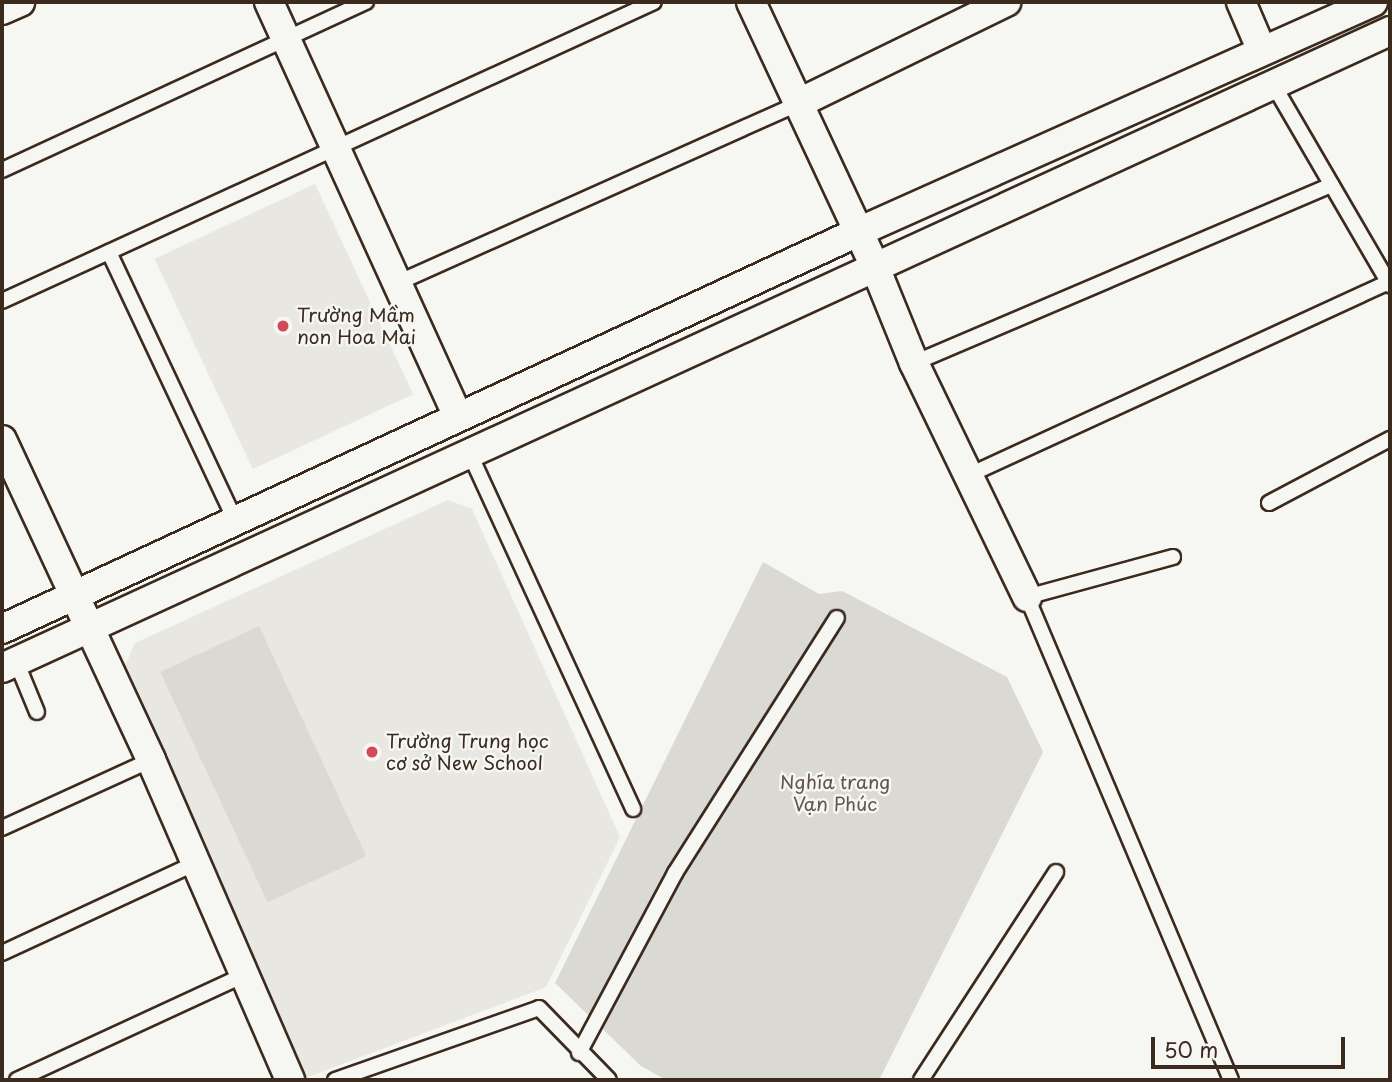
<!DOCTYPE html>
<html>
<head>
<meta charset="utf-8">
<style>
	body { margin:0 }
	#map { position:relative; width:1392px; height:1082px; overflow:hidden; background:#f6f6f2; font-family:"Playpen Sans",sans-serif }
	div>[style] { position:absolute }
	.built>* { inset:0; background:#e8e7e2; transform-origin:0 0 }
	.green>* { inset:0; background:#dad9d3; transform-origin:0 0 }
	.roads { filter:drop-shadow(2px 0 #3b2a1e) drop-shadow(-2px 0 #3b2a1e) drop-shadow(0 2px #3b2a1e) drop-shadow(0 -2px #3b2a1e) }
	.lane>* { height:14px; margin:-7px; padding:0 7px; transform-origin:7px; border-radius:7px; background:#f6f6f2 }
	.street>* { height:28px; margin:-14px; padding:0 14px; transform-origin:14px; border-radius:14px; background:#f6f6f2 }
	.dots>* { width:19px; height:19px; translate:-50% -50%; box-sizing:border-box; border:4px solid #f6f6f2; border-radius:50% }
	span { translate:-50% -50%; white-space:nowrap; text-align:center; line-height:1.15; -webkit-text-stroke:5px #f6f6f2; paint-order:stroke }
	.poi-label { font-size:19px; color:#3b2a1e }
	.left { translate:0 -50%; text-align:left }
	.park-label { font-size:19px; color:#63564b }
	.frame { position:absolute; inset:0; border:4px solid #3b2a1e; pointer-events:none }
	.scale { position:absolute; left:1151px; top:1037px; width:194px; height:32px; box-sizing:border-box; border:4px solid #3b2a1e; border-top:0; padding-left:9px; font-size:21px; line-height:24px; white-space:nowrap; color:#3b2a1e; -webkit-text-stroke:5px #f6f6f2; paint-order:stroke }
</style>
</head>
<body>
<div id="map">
	<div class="built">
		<div style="left:315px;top:184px;width:232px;height:177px;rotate:65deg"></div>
		<div style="clip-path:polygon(448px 500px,472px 509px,620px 837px,546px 987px,303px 1079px,125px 666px,135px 643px)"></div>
	</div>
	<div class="green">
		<div style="clip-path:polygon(763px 562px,819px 594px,842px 591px,1007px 677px,1043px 752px,879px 1080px,666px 1080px,641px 1066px,555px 983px)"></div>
		<div style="left:259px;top:626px;width:254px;height:109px;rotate:65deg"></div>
	</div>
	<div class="roads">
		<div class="lane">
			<div style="left:1273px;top:84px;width:233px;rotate:59.8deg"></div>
			<div style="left:2px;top:170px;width:401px;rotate:-24.8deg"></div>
			<div style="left:109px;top:252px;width:301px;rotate:64.8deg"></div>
			<div style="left:395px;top:284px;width:440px;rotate:-24.1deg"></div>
			<div style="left:2px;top:301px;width:717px;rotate:-24.64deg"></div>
			<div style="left:914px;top:363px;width:454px;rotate:-23.1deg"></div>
			<div style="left:469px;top:452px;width:393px;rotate:65.3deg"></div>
			<div style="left:967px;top:476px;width:464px;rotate:-24.7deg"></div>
			<div style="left:1269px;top:503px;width:137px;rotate:-27.9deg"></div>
			<div style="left:1173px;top:557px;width:151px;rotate:164.7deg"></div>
			<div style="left:1027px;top:597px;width:524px;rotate:67.1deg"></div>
			<div style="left:16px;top:661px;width:55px;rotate:67.6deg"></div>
			<div style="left:2px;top:828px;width:164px;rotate:-24.5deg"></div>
			<div style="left:2px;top:953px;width:214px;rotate:-24.9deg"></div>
			<div style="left:579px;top:1053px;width:204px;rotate:-61.9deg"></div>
			<div style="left:675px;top:873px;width:302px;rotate:-57.6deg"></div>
			<div style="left:17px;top:1080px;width:250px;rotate:-24.8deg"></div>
			<div style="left:335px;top:1080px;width:216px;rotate:-19.4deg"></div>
			<div style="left:539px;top:1008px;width:100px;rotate:45.8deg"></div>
			<div style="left:921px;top:1080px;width:248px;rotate:-57deg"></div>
		</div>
		<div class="street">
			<div style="left:269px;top:2px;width:456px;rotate:65.5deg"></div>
			<div style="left:751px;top:2px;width:293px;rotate:64.9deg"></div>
			<div style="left:875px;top:267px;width:104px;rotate:67.9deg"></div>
			<div style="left:914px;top:363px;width:260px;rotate:64.2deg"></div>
			<div style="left:1241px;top:2px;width:53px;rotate:66.8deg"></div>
			<div style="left:2px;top:10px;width:20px;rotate:-24deg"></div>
			<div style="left:797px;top:104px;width:233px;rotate:-26deg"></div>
			<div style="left:2px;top:440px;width:353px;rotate:65deg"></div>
			<div style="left:151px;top:760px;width:349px;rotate:66.5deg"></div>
			<div style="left:2px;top:629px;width:944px;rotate:-24.88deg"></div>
			<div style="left:858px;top:232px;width:564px;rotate:-24.07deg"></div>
			<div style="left:2px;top:668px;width:1527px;rotate:-24.65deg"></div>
		</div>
	</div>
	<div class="dots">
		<div style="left:283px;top:326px;background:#d1495b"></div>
		<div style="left:372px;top:752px;background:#d1495b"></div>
	</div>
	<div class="poi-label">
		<span class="left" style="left:297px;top:326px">Trường Mầm<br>non Hoa Mai</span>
		<span class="left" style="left:386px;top:752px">Trường Trung học<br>cơ sở New School</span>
	</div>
	<div class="park-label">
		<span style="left:835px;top:793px">Nghĩa trang<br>Vạn Phúc</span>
	</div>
	<div class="frame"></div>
	<div class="scale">50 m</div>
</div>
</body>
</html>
